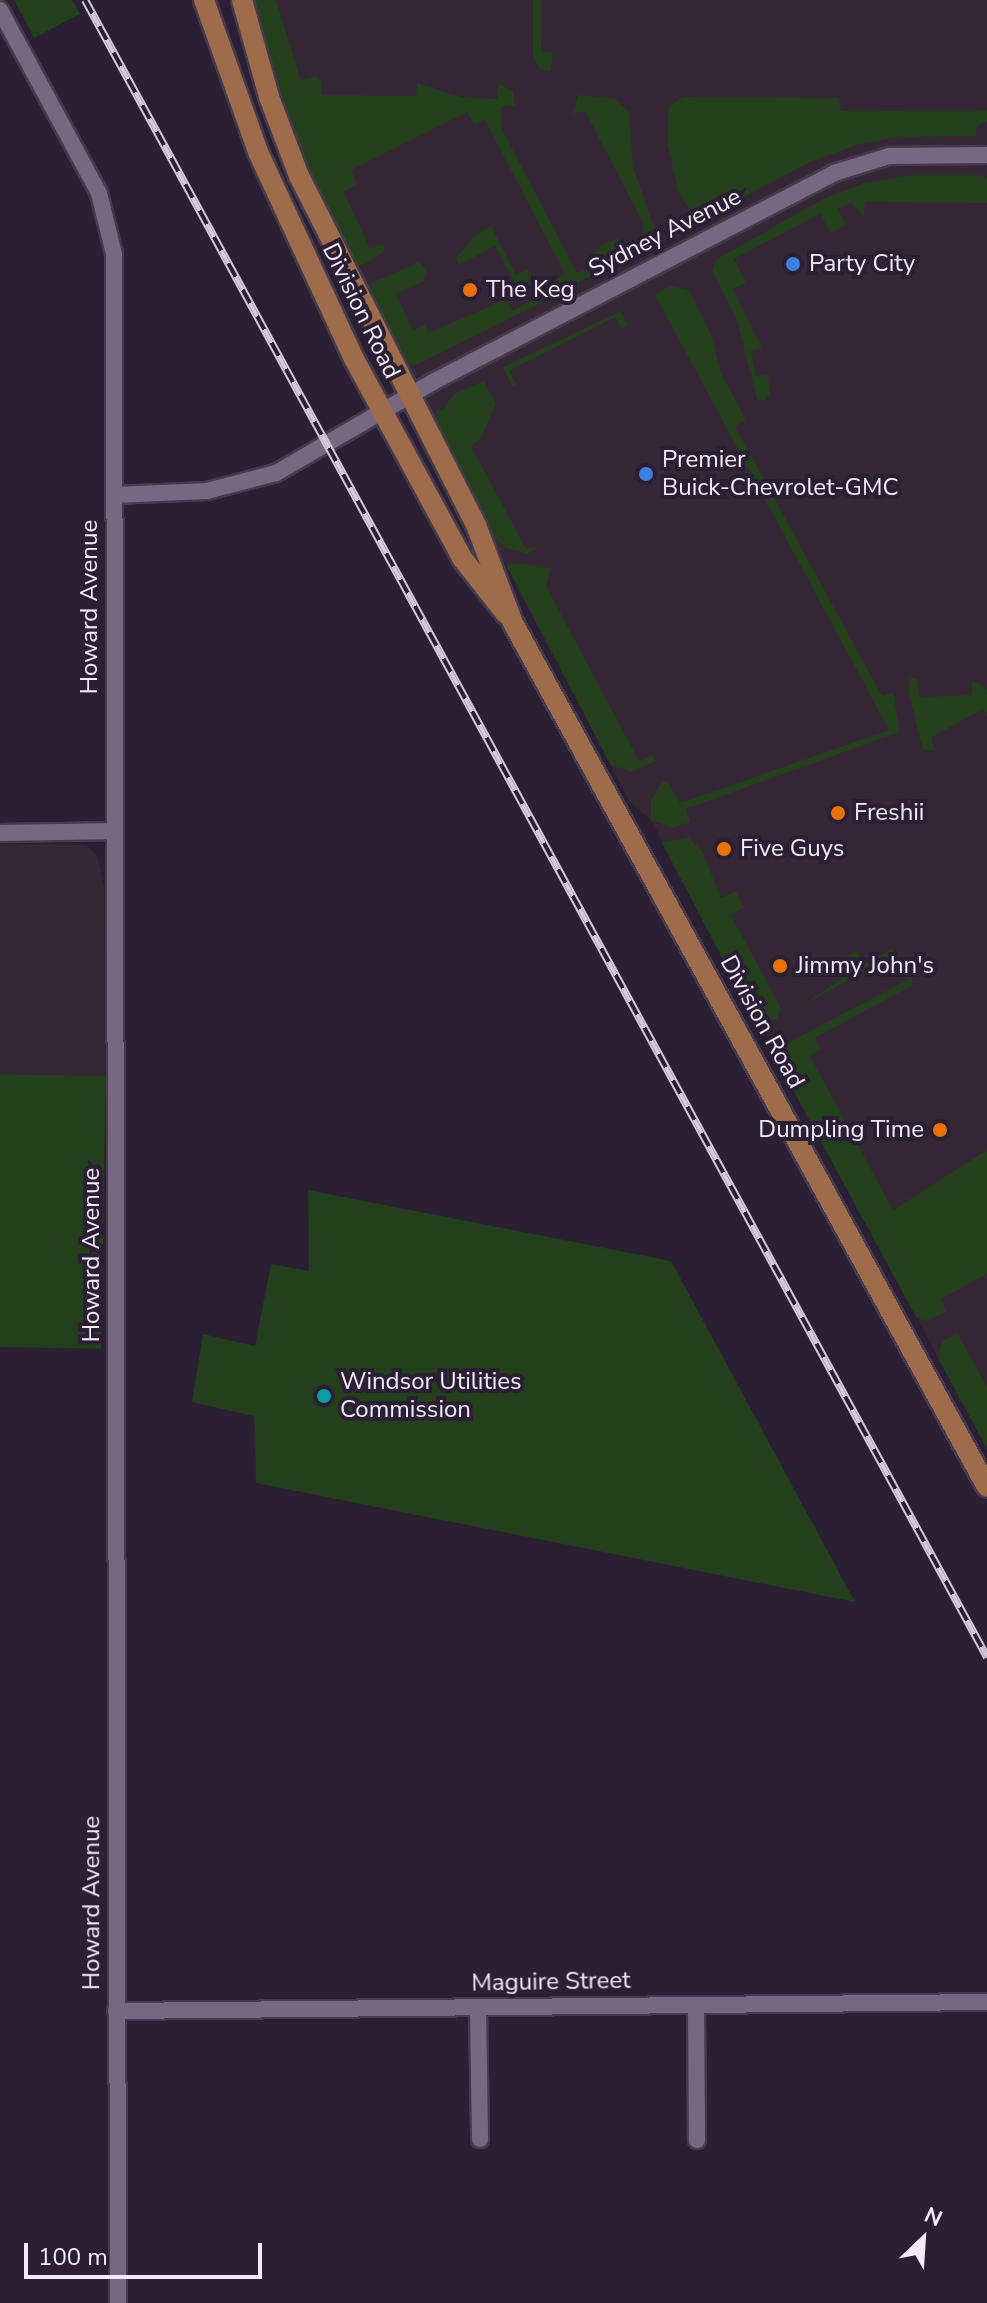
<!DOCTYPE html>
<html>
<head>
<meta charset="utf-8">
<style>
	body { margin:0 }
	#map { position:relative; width:987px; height:2303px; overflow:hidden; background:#2b1f34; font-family:"Nunito Sans",sans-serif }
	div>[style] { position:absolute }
	.commercial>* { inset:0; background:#352735 }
	.green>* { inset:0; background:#243f1b; transform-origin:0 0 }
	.roads { filter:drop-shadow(2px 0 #453b4c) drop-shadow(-2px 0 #453b4c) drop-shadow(0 2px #453b4c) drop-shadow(0 -2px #453b4c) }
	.minor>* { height:16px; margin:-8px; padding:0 8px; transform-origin:8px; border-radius:8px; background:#766880 }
	.major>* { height:20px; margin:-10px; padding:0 10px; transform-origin:10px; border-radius:10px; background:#9f6c4b }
	.rail>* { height:8px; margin-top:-4px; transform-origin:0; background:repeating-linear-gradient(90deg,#2b1f34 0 15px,#d3cad9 0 30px); box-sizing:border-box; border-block:2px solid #d3cad9 }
	.dots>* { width:22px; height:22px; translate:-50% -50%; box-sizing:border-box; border:4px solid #2b1f34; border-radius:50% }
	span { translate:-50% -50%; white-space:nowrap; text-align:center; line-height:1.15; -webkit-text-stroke:8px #2b1f34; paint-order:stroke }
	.street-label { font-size:24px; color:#f3ebf9 }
	.poi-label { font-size:24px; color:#f3ebf9 }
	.left { translate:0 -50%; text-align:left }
	.right { translate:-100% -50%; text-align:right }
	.north { position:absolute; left:883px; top:2199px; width:80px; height:80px; -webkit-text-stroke:6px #2b1f34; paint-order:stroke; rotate:25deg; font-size:22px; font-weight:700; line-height:32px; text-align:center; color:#f3ebf9 }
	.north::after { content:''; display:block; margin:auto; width:28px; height:36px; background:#f3ebf9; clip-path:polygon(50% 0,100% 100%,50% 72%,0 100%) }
	.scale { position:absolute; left:24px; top:2243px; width:238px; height:36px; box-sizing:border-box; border:4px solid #f3ebf9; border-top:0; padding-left:10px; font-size:24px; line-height:28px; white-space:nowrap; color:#f3ebf9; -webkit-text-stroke:6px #2b1f34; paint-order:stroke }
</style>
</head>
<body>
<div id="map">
	<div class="commercial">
		<div style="clip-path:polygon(253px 0,987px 0,987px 1449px,651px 820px,630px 802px,401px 367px,320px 203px)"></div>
		<div style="clip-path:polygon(0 844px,86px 845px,97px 855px,104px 887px,106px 1076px,0 1074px)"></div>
	</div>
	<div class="green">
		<div style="clip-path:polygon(14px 0,72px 0,80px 14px,34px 38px)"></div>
		<div style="clip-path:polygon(253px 0,276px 0,301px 81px,315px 76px,322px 81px,322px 95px,416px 96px,417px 83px,461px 97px,497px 99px,498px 83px,513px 91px,515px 106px,502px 106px,501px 127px,577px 273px,598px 264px,595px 249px,617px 238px,624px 250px,644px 237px,643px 223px,585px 111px,573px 114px,578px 95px,614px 98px,629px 112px,633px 167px,657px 235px,645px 248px,558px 293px,553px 282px,565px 274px,485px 120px,474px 125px,467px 112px,351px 170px,357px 184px,344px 192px,370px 249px,383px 244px,385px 251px,362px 266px,349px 263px,289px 129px)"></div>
		<div style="clip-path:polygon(533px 0,542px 0,541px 51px,553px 52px,551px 71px,540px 69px,533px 57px)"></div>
		<div style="clip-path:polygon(684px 97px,839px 98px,841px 111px,987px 110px,987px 122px,978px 124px,975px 136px,898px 137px,856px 145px,810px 162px,717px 211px,692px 214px,678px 191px,667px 142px,669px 106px)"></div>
		<div style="clip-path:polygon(913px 175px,982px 175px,987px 179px,987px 203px,865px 202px,864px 217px,851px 203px,838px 209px,846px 225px,831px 233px,820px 214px,734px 259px,746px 282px,733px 289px,762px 348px,751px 351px,756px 376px,768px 375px,770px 393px,764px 401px,757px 399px,737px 320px,712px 270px,717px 259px,823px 199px,864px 183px)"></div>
		<div style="clip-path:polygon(491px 226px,516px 275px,528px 269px,532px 277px,520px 293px,495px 246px,459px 265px,456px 258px,474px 236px)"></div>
		<div style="clip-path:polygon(419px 262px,427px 270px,424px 281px,396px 294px,413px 330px,425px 325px,429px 333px,506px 299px,512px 311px,535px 298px,541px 303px,414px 366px,403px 361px,365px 295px,371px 283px)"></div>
		<div style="clip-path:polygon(670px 286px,689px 290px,711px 334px,721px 373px,746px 420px,735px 426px,882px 696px,893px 692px,900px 732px,686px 809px,690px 822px,673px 828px,651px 820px,651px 800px,662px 782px,668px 782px,680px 803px,889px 730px,655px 295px)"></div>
		<div style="clip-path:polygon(621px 311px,629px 326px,622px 329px,615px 317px,509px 371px,517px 385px,513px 387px,503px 367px)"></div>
		<div style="clip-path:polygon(484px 381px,496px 404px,480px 440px,471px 446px,526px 549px,540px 546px,528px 554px,505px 548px,490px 533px,437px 431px,437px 409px,442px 411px,454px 394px)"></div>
		<div style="clip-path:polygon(512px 563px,551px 568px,546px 586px,639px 761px,652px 755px,656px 761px,632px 772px,611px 765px,507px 566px)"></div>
		<div style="clip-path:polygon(910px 678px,917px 679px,919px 697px,972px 695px,972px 683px,978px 683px,987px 690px,987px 717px,983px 709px,932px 737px,935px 750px,923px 750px,908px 690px)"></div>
		<div style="clip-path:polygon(688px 837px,702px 851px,721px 898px,736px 891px,744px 907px,731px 915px,781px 1008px,777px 1019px,762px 1020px,751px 1013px,662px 843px)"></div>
		<div style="clip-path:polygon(893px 948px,893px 956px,794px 1010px,841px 980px,834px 963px,857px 951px,865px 964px)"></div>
		<div style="clip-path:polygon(911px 978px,913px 985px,815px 1038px,821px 1049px,810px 1056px,893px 1210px,987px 1150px,987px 1274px,941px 1299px,946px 1312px,926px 1321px,916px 1317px,780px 1066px,783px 1048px,791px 1041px)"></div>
		<div style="left:0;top:1074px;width:106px;height:273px;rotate:1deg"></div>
		<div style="clip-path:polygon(308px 1190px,671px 1261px,855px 1602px,256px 1483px,254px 1416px,192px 1402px,203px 1334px,255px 1346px,271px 1264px,309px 1271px)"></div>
		<div style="clip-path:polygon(958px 1334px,987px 1387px,987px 1449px,938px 1358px,942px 1341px)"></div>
	</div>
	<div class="roads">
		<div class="minor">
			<div style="left:0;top:10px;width:208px;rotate:61.6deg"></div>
			<div style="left:99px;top:193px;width:63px;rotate:76.2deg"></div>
			<div style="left:114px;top:254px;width:2049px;rotate:89.89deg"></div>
			<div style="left:115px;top:495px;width:92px;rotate:-2.5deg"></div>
			<div style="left:207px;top:491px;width:71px;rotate:-14.6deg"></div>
			<div style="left:276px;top:473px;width:181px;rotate:-30.1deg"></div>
			<div style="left:433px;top:382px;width:452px;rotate:-27.5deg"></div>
			<div style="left:834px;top:173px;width:58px;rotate:-17.2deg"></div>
			<div style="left:889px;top:156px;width:98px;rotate:-0.6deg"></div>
			<div style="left:0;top:833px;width:113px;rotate:-1deg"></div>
			<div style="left:696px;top:2005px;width:135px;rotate:89.6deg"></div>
			<div style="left:478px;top:2007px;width:132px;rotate:89.1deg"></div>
			<div style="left:116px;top:2011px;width:871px;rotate:-0.59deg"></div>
		</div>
		<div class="major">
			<div style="left:204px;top:0;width:161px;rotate:70.4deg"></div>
			<div style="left:258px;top:152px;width:226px;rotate:65.1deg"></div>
			<div style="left:353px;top:357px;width:229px;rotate:61.5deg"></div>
			<div style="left:462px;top:558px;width:71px;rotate:51.8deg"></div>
			<div style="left:242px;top:0;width:101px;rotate:74.4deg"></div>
			<div style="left:269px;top:97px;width:85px;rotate:69.2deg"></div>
			<div style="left:299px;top:176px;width:391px;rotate:63.1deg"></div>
			<div style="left:476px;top:525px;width:105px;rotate:69.3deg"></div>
			<div style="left:513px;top:623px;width:985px;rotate:61.25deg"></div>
		</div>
	</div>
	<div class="rail">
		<div style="left:85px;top:0;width:1887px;rotate:61.44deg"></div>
	</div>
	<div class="dots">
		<div style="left:793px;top:264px;background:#3f7fe0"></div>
		<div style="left:470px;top:290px;background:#e8710a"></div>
		<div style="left:646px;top:474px;background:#3f7fe0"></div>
		<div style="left:838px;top:813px;background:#e8710a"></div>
		<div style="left:724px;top:849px;background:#e8710a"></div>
		<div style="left:780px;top:966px;background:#e8710a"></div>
		<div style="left:940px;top:1130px;background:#e8710a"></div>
		<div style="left:324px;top:1396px;background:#0f9aa8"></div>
	</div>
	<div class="street-label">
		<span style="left:665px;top:233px;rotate:-27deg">Sydney Avenue</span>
		<span style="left:361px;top:311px;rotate:64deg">Division Road</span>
		<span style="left:90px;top:607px;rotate:-90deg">Howard Avenue</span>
		<span style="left:762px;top:1022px;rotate:61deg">Division Road</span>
		<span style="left:92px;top:1255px;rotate:-90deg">Howard Avenue</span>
		<span style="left:92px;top:1903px;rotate:-90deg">Howard Avenue</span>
		<span style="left:551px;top:1982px;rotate:-1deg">Maguire Street</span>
	</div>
	<div class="poi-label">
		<span class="left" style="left:809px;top:264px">Party City</span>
		<span class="left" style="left:486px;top:290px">The Keg</span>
		<span class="left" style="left:662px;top:474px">Premier<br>Buick-Chevrolet-GMC</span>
		<span class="left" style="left:854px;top:813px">Freshii</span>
		<span class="left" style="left:740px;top:849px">Five Guys</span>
		<span class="left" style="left:796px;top:966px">Jimmy John's</span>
		<span class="right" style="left:924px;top:1130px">Dumpling Time</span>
		<span class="left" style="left:340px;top:1396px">Windsor Utilities<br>Commission</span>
	</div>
	<div class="north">N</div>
	<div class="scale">100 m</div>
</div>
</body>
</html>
